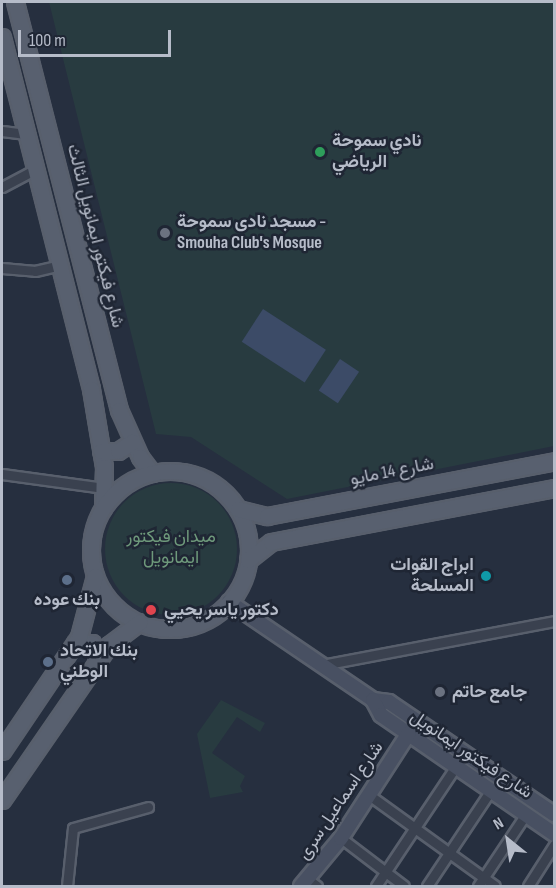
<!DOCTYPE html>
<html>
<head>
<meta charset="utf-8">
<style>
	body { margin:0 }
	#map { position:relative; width:556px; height:888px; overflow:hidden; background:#262f3f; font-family:"Sofia Sans Condensed",Vazirmatn,sans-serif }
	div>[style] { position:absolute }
	.green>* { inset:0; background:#283b40 }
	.round { border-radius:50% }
	.water>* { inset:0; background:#3c4b67; transform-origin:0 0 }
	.roads { filter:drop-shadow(2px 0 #585f6c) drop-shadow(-2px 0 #585f6c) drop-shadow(0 2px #585f6c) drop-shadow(0 -2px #585f6c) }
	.street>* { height:9px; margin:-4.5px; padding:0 4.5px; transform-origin:4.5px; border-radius:4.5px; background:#3a414f }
	.secondary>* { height:14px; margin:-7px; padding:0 7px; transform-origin:7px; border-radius:7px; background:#485062 }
	.primary>* { height:15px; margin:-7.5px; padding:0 7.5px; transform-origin:7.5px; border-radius:7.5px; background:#58606f }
	.primary>.ring { margin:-7.5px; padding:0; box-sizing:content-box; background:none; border:15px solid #58606f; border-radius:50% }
	.dots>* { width:16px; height:16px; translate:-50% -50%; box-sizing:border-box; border:3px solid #1f2634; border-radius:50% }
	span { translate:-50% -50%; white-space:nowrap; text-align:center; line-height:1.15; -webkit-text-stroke:5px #1f2634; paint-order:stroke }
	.poi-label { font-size:18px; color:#b6bcc9; font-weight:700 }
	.left { translate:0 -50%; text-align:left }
	.right { translate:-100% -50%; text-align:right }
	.street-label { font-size:18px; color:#b6bcc9 }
	.park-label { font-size:18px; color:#6e997b }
	.frame { position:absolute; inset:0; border:3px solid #b6bcc9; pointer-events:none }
	.north { position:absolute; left:478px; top:810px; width:60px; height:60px; -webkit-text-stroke:4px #1f2634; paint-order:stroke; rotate:330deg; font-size:16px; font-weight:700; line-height:24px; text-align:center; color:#b6bcc9 }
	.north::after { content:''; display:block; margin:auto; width:21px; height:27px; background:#b6bcc9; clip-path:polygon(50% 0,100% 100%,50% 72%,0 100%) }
	.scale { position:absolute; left:18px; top:30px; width:153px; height:27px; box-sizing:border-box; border:3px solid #b6bcc9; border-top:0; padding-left:8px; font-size:18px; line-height:21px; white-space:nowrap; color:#b6bcc9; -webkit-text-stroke:4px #1f2634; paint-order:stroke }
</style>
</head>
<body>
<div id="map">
	<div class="green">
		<div style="clip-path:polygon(49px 2px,554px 2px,554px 446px,287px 499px,191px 437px,156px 434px)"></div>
		<div class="round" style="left:105px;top:483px;width:132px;height:132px"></div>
		<div style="clip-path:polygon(221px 700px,265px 723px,260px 732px,237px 717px,212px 753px,245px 776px,240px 786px,243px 792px,210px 798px,197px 734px)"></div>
	</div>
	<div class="water">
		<div style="left:263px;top:309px;width:75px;height:39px;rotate:33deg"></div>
		<div style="left:340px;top:359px;width:23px;height:38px;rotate:34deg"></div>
	</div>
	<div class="roads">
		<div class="street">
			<div style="left:2px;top:131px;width:26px;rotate:7deg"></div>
			<div style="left:2px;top:187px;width:38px;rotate:-28deg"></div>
			<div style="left:2px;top:268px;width:33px;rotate:5deg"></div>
			<div style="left:35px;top:271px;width:26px;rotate:-13deg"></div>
			<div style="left:2px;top:474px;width:103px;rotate:7.8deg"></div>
			<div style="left:322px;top:665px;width:236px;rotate:-10.7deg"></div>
			<div style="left:369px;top:795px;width:155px;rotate:35.8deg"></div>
			<div style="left:341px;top:838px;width:79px;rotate:37.3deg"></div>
			<div style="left:309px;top:880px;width:10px;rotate:37deg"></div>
			<div style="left:67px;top:886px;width:58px;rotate:-84.1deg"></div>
			<div style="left:73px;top:828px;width:78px;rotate:-15.6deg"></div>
			<div style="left:376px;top:886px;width:144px;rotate:-56.3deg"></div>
			<div style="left:427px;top:886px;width:115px;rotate:-56.3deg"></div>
			<div style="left:478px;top:886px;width:87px;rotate:-56.3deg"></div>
			<div style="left:528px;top:886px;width:49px;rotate:-57.6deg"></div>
		</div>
		<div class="secondary">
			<div style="left:229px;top:602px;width:174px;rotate:34.2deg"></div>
			<div style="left:373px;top:700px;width:16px;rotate:7deg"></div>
			<div style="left:389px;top:702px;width:199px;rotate:34.2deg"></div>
			<div style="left:373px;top:700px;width:17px;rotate:62deg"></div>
			<div style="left:381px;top:715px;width:210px;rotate:34.5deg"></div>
			<div style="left:301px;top:886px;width:62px;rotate:-50.2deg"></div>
			<div style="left:341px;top:838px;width:125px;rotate:-57.1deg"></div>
		</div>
		<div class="primary">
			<div style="left:15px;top:2px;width:421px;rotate:75.7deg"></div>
			<div style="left:119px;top:410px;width:51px;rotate:65.9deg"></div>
			<div style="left:140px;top:457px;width:20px;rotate:53deg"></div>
			<div style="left:2px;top:37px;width:363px;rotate:75.8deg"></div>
			<div style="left:91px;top:389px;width:79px;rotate:80.5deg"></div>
			<div style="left:104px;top:467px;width:41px;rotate:91.4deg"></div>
			<div style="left:101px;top:451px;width:17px"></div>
			<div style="left:118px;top:451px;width:17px;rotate:-33deg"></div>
			<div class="ring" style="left:91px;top:471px;width:143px;height:143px"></div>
			<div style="left:238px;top:509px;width:30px;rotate:14deg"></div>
			<div style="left:267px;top:516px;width:292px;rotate:-10.8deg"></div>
			<div style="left:248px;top:560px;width:29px;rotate:-38deg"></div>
			<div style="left:271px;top:542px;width:288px;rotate:-10.8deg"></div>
			<div style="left:75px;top:643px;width:17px"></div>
			<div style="left:92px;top:643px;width:18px;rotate:71deg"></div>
			<div style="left:2px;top:751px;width:138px;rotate:-56deg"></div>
			<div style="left:79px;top:637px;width:63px;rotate:-75.3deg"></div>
			<div style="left:2px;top:800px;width:188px;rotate:-55.4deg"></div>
			<div style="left:109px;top:645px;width:38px;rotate:-37deg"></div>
		</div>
	</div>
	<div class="dots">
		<div style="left:320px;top:152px;background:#2e9e5b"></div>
		<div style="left:165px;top:233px;background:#6b7280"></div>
		<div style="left:486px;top:576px;background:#0f9aa8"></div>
		<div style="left:67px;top:580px;background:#5c6f8a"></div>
		<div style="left:151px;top:610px;background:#e0444e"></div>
		<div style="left:48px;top:662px;background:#5c6f8a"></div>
		<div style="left:440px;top:692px;background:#6b7280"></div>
	</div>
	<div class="poi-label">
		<span class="left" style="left:332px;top:152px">نادي سموحة<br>الرياضي</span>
		<span class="left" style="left:177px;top:233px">مسجد نادى سموحة -<br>Smouha Club's Mosque</span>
		<span class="right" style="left:474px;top:576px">ابراج القوات<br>المسلحة</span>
		<span style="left:67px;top:600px">بنك عوده</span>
		<span class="left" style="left:164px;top:610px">دكتور ياسر يحيي</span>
		<span class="left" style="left:60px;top:662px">بنك الاتحاد<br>الوطني</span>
		<span class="left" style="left:452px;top:692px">جامع حاتم</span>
	</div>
	<div class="street-label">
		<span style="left:95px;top:236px;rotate:76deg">شارع فيكتور ايمانويل الثالث</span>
		<span style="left:392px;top:472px;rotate:-11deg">شارع 14 مايو</span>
		<span style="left:471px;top:755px;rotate:34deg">شارع فيكتور ايمانويل</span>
		<span style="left:341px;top:801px;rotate:-56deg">شارع اسماعيل سرى</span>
	</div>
	<div class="park-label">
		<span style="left:171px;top:548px">ميدان فيكتور<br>ايمانويل</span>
	</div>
	<div class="frame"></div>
	<div class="north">N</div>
	<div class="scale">100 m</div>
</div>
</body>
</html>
